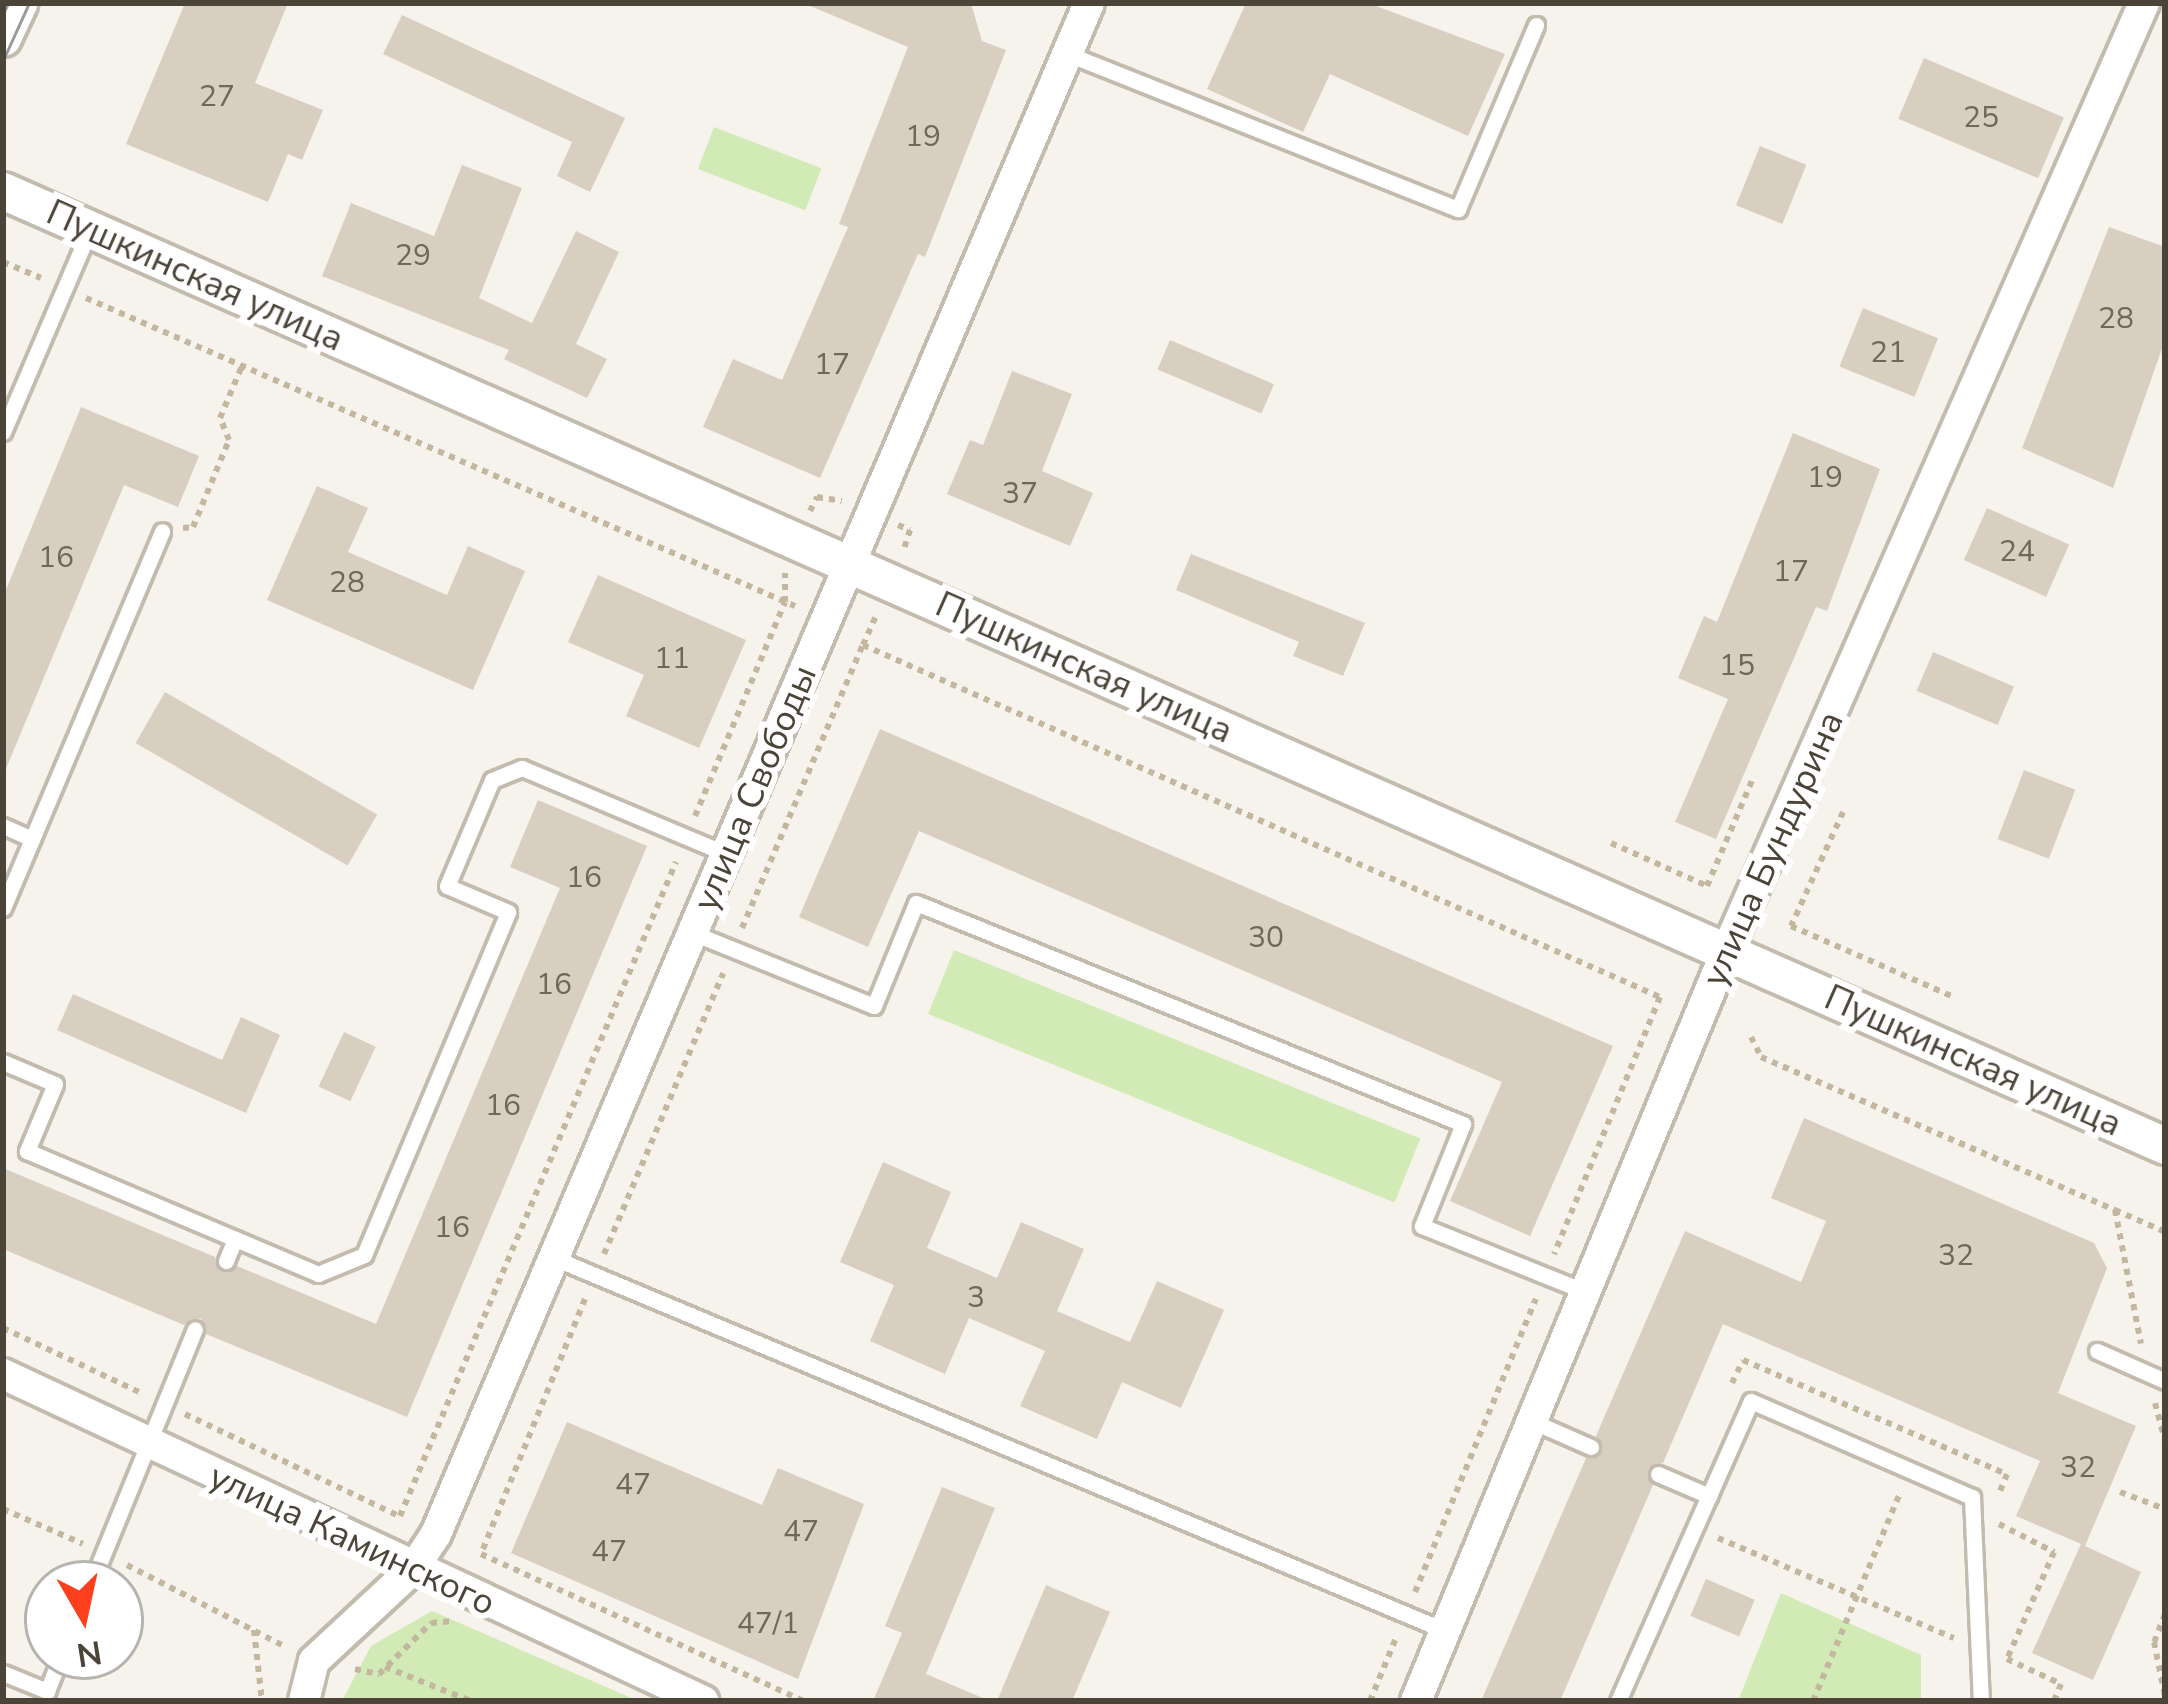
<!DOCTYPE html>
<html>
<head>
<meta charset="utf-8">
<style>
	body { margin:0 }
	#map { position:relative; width:2168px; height:1704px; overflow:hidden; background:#f6f3ec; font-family:"Nunito Sans",sans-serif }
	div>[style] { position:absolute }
	.green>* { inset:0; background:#d2eab5; transform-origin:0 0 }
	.building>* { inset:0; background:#d8cfc1; transform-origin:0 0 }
	.path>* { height:6px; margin-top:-3px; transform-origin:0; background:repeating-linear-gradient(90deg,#c4b79f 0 6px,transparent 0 12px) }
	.roads { filter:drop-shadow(3px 0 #c2bbae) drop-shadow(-3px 0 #c2bbae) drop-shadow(0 3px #c2bbae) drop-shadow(0 -3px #c2bbae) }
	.service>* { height:15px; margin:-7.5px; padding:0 7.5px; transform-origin:7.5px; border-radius:7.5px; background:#fff }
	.minor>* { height:30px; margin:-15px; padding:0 15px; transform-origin:15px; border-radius:15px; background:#fff }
	.tertiary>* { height:36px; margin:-18px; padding:0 18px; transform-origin:18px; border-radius:18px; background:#fff }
	.tram>* { height:3px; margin:-1.5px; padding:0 1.5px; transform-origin:1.5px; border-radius:1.5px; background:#9a9a9a }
	span { translate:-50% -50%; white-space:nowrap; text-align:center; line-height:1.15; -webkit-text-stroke:12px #fff; paint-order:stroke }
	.number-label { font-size:30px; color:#6e675b }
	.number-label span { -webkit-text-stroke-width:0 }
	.street-label { font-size:36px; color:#4b4439 }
	.frame { position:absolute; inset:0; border:6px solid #4b4439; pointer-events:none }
	.north { position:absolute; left:24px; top:1560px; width:120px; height:120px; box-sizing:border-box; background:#fff; border:3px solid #b7b4b0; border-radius:50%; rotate:171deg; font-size:33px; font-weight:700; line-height:48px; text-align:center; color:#4b4439 }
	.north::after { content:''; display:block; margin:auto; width:42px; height:54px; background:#fc3f1d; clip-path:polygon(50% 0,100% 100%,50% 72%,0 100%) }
</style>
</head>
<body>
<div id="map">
	<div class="green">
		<div style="left:714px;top:127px;width:115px;height:45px;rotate:21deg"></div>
		<div style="left:954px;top:950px;width:503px;height:69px;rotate:22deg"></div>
		<div style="clip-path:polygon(1781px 1593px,1921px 1655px,1921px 1701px,1738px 1701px)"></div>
		<div style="clip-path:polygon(432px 1611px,638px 1701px,342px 1701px,371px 1646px)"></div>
	</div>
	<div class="building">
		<div style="clip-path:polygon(185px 3px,288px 3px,255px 83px,323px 110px,302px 160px,288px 154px,268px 202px,126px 144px)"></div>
		<div style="clip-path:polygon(803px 3px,971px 3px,982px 41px,1006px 50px,925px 257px,918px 254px,820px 478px,703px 427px,733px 359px,782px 380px,848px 227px,839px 224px,908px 47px)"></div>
		<div style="clip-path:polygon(1246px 3px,1368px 3px,1505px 54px,1468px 136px,1330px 74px,1303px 132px,1207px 89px)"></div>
		<div style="clip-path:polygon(402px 15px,625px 118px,590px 192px,557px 176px,572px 142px,383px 54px)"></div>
		<div style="left:1924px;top:58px;width:152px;height:66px;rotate:23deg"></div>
		<div style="left:1760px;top:146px;width:50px;height:64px;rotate:22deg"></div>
		<div style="clip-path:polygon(462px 165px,522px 188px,479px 298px,532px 323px,576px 231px,619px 252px,576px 344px,607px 359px,587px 398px,504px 359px,509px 350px,322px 276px,351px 203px,434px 236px)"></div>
		<div style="clip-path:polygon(2109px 227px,2165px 247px,2165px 340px,2113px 488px,2022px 448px)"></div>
		<div style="left:1863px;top:308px;width:81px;height:63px;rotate:22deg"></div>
		<div style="left:1170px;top:340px;width:113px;height:32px;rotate:23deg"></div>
		<div style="clip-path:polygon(1012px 371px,1072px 394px,1042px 471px,1093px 493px,1070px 546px,947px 494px,970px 440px,983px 445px)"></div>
		<div style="clip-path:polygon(81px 407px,199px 456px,178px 507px,124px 485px,3px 776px,3px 597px)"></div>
		<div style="clip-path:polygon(1793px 433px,1880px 469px,1827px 611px,1816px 607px,1716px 839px,1675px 822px,1728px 699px,1678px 678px,1704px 616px,1717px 622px)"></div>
		<div style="clip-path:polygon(317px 486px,368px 508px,348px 552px,447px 595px,468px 546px,525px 571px,473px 690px,267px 600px)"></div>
		<div style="left:1987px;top:508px;width:90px;height:57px;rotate:24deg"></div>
		<div style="clip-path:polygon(1191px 554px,1365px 623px,1343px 676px,1293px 656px,1299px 642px,1176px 590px)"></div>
		<div style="clip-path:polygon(598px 575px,746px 640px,699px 748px,626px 716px,644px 675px,568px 642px)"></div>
		<div style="left:1933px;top:652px;width:88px;height:42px;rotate:23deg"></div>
		<div style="left:165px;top:692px;width:245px;height:59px;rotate:30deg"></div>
		<div style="clip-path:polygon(880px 729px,1613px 1046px,1530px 1236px,1450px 1201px,1502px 1082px,919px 831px,868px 947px,799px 917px)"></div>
		<div style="left:2024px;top:770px;width:55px;height:74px;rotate:21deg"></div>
		<div style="clip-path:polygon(538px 800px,647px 846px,407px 1417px,206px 1334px,201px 1318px,184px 1325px,3px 1249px,3px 1168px,215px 1257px,220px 1272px,237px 1266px,376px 1324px,560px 888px,510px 867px)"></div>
		<div style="clip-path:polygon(73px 994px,222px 1060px,241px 1017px,280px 1035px,246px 1113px,57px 1030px)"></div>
		<div style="left:344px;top:1032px;width:35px;height:60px;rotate:25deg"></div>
		<div style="clip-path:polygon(1804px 1118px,2094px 1243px,2107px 1268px,2058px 1393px,2136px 1426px,2085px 1546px,2141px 1572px,2093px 1680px,2032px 1653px,2081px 1544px,2016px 1516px,2040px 1461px,1723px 1324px,1663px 1463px,1648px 1468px,1653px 1485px,1560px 1701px,1481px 1701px,1586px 1458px,1602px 1451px,1596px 1436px,1685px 1231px,1801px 1282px,1826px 1221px,1771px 1198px)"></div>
		<div style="clip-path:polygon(883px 1162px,951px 1192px,927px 1248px,997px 1278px,1021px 1222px,1084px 1249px,1057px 1311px,1130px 1342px,1157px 1281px,1224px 1310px,1181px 1408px,1122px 1382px,1097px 1439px,1020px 1406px,1045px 1351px,969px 1318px,945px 1374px,870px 1341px,894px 1285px,840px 1262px)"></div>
		<div style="clip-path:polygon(567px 1422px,762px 1505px,778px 1468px,864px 1504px,798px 1679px,511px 1553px)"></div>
		<div style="clip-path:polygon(942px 1487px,995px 1508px,926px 1674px,990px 1701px,873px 1701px,902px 1633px,885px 1626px)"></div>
		<div style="left:1706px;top:1579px;width:53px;height:40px;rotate:23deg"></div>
		<div style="clip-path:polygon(1046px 1585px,1110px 1612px,1072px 1701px,997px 1701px)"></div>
	</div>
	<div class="path">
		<div style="left:3px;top:262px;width:41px;rotate:22.8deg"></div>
		<div style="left:86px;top:298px;width:773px;rotate:23.48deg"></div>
		<div style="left:810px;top:511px;width:16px;rotate:-63deg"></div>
		<div style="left:817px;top:497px;width:25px;rotate:9deg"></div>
		<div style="left:898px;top:525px;width:13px;rotate:23deg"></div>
		<div style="left:910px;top:530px;width:22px;rotate:108deg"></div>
		<div style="left:183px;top:528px;width:10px;rotate:-6deg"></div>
		<div style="left:193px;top:527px;width:94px;rotate:-67.5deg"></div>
		<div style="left:229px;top:440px;width:24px;rotate:-112deg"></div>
		<div style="left:220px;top:418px;width:56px;rotate:-67.1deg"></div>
		<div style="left:863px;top:645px;width:35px;rotate:-66deg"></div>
		<div style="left:1843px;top:812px;width:125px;rotate:114.5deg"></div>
		<div style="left:1791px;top:926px;width:175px;rotate:23.6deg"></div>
		<div style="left:695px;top:816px;width:232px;rotate:-67.2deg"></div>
		<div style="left:785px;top:602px;width:29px;rotate:-90deg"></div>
		<div style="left:1611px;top:843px;width:105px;rotate:24.1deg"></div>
		<div style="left:1707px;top:886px;width:120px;rotate:-66.9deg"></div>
		<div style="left:742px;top:928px;width:308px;rotate:-66.9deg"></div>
		<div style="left:863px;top:645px;width:871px;rotate:23.83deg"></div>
		<div style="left:1660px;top:997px;width:278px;rotate:112.4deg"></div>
		<div style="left:1751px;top:1037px;width:22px;rotate:63deg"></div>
		<div style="left:1761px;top:1057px;width:386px;rotate:23.4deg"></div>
		<div style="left:2115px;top:1210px;width:136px;rotate:79deg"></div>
		<div style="left:2115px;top:1210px;width:55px;rotate:23.7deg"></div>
		<div style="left:604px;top:1254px;width:305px;rotate:-67deg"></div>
		<div style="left:585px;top:1299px;width:275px;rotate:112.2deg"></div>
		<div style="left:481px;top:1554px;width:355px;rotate:24.5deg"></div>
		<div style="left:3px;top:1328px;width:153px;rotate:25.2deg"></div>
		<div style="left:1732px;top:1383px;width:25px;rotate:-64deg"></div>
		<div style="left:1743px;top:1360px;width:288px;rotate:23.4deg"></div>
		<div style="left:2007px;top:1474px;width:22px;rotate:112deg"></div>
		<div style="left:2155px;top:1403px;width:38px;rotate:75deg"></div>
		<div style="left:185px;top:1414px;width:239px;rotate:25.5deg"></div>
		<div style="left:2120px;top:1492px;width:48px;rotate:20.7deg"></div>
		<div style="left:3px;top:1509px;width:87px;rotate:23.6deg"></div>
		<div style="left:400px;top:1516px;width:710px;rotate:-67.12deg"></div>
		<div style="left:1999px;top:1524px;width:62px;rotate:27deg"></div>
		<div style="left:2054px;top:1552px;width:117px;rotate:113.7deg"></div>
		<div style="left:2007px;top:1659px;width:60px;rotate:24.8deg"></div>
		<div style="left:2061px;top:1684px;width:18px;rotate:112deg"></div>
		<div style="left:1718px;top:1538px;width:256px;rotate:23deg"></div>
		<div style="left:127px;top:1565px;width:179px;rotate:27.3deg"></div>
		<div style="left:1415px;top:1592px;width:317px;rotate:-67.6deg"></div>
		<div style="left:2165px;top:1614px;width:30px;rotate:111deg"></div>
		<div style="left:2154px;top:1642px;width:55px;rotate:78.5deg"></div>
		<div style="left:254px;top:1630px;width:71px;rotate:83.6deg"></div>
		<div style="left:385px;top:1667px;width:92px;rotate:21.6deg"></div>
		<div style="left:355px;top:1669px;width:25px;rotate:12deg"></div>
		<div style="left:379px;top:1674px;width:73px;rotate:-44.4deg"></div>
		<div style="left:431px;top:1623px;width:22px;rotate:-5deg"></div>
		<div style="left:1370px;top:1701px;width:68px;rotate:-67.6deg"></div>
		<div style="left:1813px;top:1701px;width:228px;rotate:-67.3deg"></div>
	</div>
	<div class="roads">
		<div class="service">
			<div style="left:1068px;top:54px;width:420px;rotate:21.7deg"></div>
			<div style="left:1458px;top:209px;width:200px;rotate:-67deg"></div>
			<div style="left:3px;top:432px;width:221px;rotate:-66.8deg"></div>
			<div style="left:3px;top:826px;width:32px;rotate:24deg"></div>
			<div style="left:3px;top:908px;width:409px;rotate:-67.1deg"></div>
			<div style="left:693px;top:933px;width:195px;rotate:22deg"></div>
			<div style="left:874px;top:1006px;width:111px;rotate:-67.8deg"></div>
			<div style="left:916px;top:903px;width:590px;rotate:22deg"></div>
			<div style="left:1463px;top:1124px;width:110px;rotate:111.9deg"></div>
			<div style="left:1422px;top:1226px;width:177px;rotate:21.9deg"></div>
			<div style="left:3px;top:1062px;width:56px;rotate:22.9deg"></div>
			<div style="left:55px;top:1084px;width:73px;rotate:112.7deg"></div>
			<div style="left:27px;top:1151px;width:316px;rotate:22.9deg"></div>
			<div style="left:318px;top:1274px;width:50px;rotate:-22.4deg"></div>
			<div style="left:364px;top:1255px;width:372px;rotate:-67.2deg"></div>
			<div style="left:508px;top:912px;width:66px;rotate:-156.9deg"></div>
			<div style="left:447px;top:886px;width:115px;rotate:-67deg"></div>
			<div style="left:492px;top:780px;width:32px;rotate:-22deg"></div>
			<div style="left:522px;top:768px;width:222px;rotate:22.8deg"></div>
			<div style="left:554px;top:1258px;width:967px;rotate:22.69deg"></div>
			<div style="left:226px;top:1261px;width:24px;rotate:-68deg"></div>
			<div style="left:2097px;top:1351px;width:74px;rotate:23.8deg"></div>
			<div style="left:1536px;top:1423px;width:60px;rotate:23.6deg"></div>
			<div style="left:1658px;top:1474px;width:56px;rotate:23.3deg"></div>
			<div style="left:91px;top:1584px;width:275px;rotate:-67.8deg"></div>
			<div style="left:3px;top:1673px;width:48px;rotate:22.2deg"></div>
			<div style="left:47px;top:1691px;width:38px;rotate:-68deg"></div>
			<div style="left:1618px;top:1701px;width:328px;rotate:-66.1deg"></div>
			<div style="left:1751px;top:1401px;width:241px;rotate:23.5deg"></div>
			<div style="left:1972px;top:1497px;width:204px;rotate:87.5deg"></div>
		</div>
		<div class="minor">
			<div style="left:3px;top:1374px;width:773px;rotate:25.04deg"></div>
			<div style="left:304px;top:1701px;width:41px;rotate:-76deg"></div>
			<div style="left:314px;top:1661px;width:135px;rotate:-42.9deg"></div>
			<div style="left:413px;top:1569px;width:42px;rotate:-56.7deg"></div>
			<div style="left:436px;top:1534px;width:1664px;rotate:-66.9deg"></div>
			<div style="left:1416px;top:1701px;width:811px;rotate:-67.52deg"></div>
			<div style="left:1726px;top:952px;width:1037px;rotate:-66.23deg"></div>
		</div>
		<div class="tertiary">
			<div style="left:3px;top:38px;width:38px;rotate:-65deg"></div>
			<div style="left:3px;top:191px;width:2364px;rotate:23.83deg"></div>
		</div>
	</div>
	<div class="tram">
		<div style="left:3px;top:13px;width:11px;rotate:-63deg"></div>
		<div style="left:3px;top:60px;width:63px;rotate:-65.5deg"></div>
	</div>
	<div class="number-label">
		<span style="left:217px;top:97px">27</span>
		<span style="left:1981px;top:118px">25</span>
		<span style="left:923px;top:137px">19</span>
		<span style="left:413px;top:256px">29</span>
		<span style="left:2116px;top:319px">28</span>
		<span style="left:1888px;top:353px">21</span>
		<span style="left:832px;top:365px">17</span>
		<span style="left:1825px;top:478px">19</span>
		<span style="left:1020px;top:494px">37</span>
		<span style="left:2017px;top:552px">24</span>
		<span style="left:56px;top:558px">16</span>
		<span style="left:1791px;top:572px">17</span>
		<span style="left:347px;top:583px">28</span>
		<span style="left:672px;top:659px">11</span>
		<span style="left:1737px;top:666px">15</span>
		<span style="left:584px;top:878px">16</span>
		<span style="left:1266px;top:938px">30</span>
		<span style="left:554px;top:985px">16</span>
		<span style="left:503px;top:1106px">16</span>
		<span style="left:452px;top:1228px">16</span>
		<span style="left:1956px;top:1256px">32</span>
		<span style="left:976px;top:1298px">3</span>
		<span style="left:2078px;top:1468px">32</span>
		<span style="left:633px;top:1485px">47</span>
		<span style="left:801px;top:1532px">47</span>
		<span style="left:609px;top:1552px">47</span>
		<span style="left:768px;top:1624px">47/1</span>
	</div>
	<div class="street-label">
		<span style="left:195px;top:276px;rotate:24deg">Пушкинская улица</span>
		<span style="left:1084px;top:668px;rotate:24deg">Пушкинская улица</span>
		<span style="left:755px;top:788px;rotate:-67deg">улица Свободы</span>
		<span style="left:1773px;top:849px;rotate:-66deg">улица Бундурина</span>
		<span style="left:1973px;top:1061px;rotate:24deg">Пушкинская улица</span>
		<span style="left:352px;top:1540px;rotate:25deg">улица Каминского</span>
	</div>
	<div class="frame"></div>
	<div class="north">N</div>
</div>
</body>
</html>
